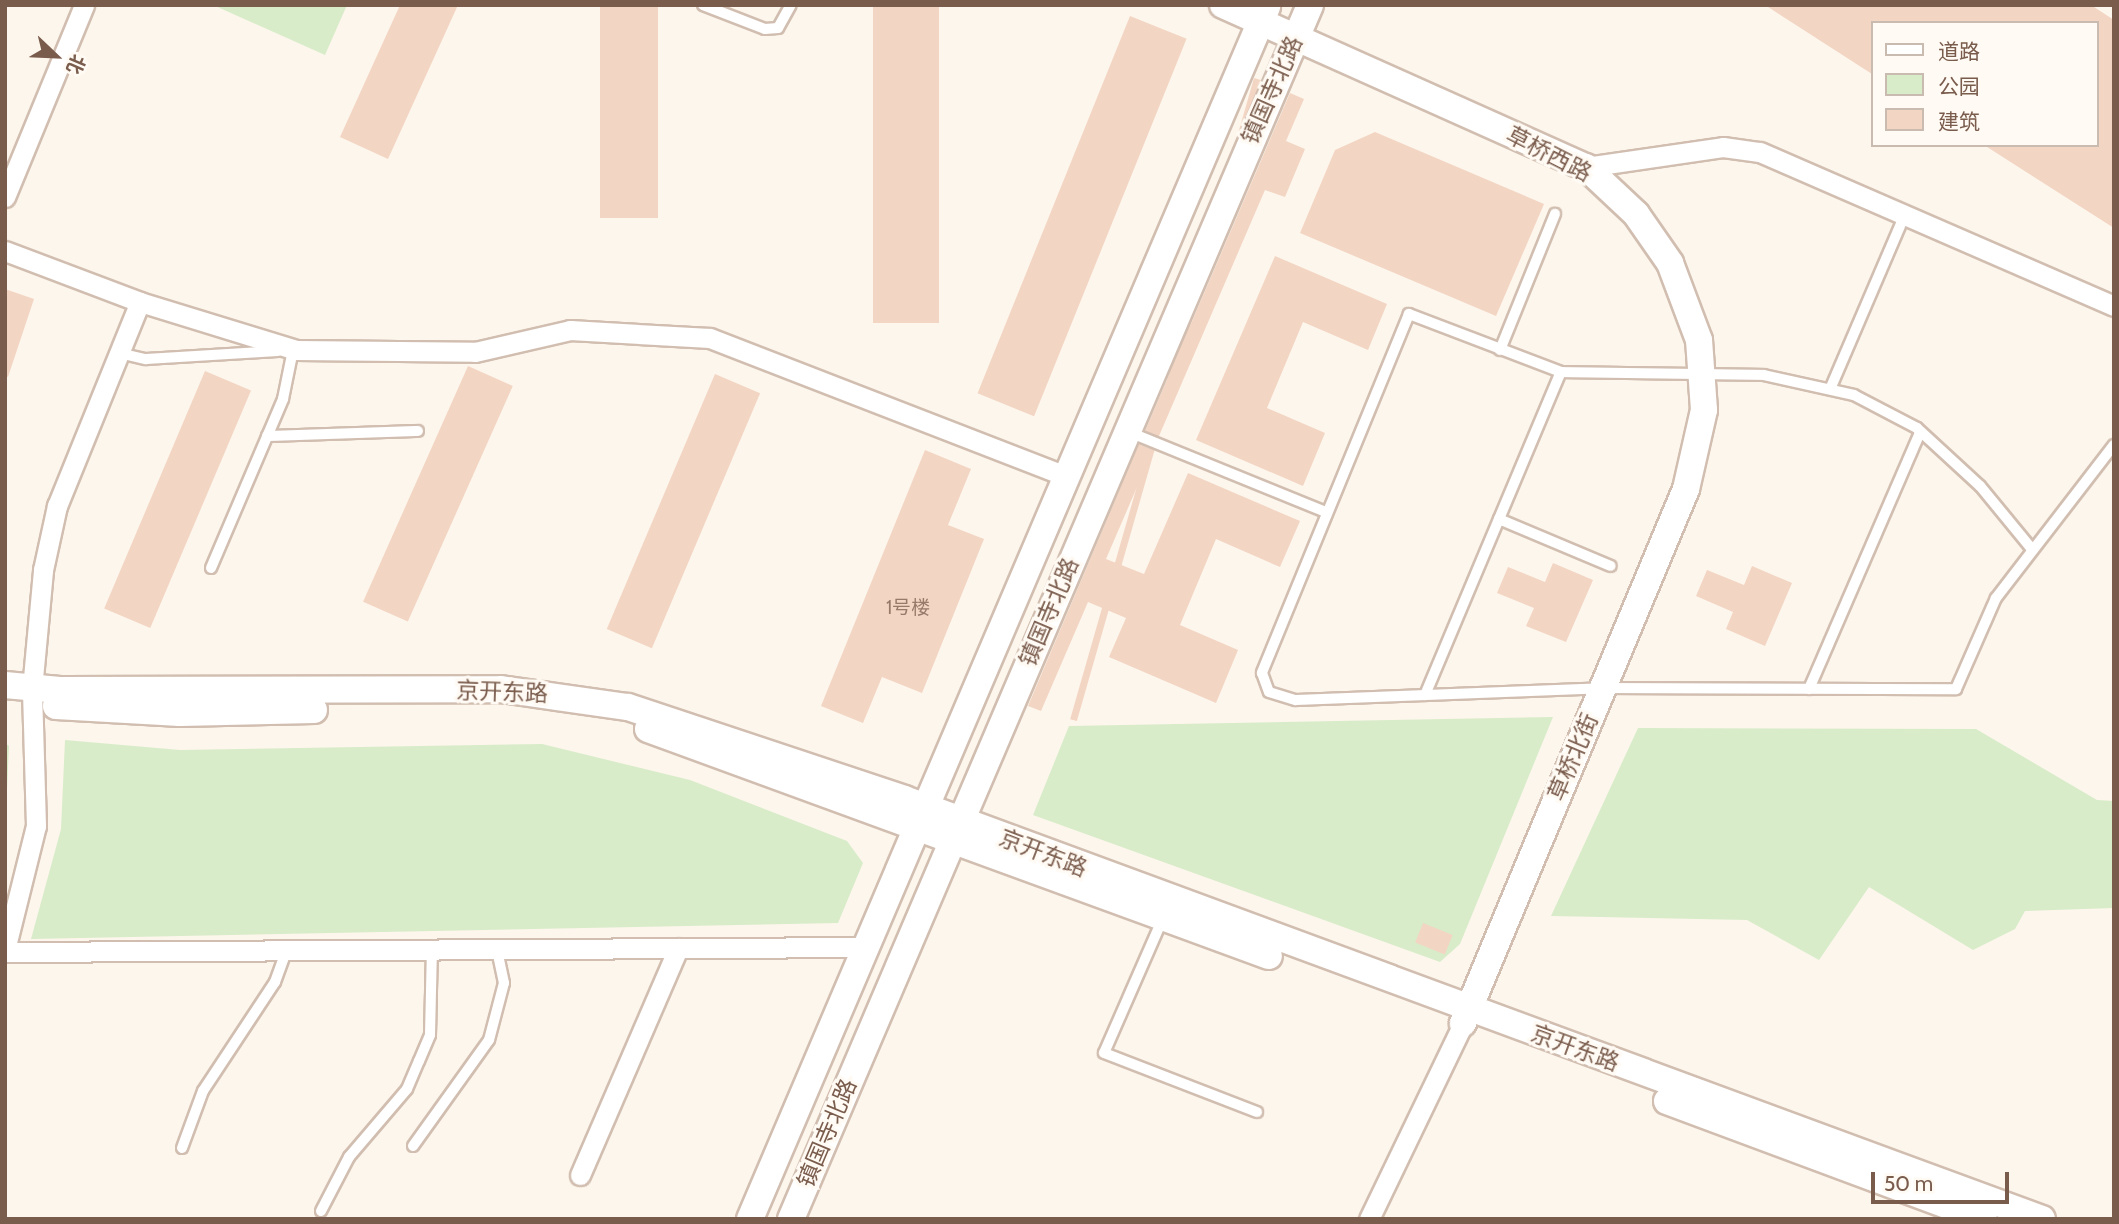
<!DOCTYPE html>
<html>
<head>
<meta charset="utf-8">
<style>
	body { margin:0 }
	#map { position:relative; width:2119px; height:1224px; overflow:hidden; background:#fdf6ec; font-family:Cabin,"Noto Sans SC",sans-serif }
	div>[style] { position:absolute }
	.green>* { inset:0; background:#d8ecc9 }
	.building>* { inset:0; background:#f3d5c3; transform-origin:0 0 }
	.roads { filter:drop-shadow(2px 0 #d1beb0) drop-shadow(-2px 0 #d1beb0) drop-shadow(0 2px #d1beb0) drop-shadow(0 -2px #d1beb0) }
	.lane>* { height:10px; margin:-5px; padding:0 5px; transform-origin:5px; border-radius:5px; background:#fff }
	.street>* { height:19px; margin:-9.5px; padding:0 9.5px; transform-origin:9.5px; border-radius:9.5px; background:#fff }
	.secondary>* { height:26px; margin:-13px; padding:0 13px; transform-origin:13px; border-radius:13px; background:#fff }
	span { translate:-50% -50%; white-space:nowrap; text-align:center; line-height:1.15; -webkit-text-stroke:6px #fffaf3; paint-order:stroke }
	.number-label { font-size:19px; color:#987a6a }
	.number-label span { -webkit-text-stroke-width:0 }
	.street-label { font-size:23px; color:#7a5c4d }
	.frame { position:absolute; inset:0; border:7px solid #7a5c4d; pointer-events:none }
	.legend { position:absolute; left:1871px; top:21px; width:228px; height:126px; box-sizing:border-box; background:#fffaf3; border:2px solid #cabbb1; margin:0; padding:9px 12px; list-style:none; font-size:21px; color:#7a5c4d }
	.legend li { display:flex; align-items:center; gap:14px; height:35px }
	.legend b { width:35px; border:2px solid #cabbb1 }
	.north { position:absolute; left:21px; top:21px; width:70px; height:70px; -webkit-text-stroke:5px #fffaf3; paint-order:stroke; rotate:113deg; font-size:19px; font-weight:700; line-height:28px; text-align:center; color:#7a5c4d }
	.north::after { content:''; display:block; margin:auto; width:24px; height:32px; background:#7a5c4d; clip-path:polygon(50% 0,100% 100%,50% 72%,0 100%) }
	.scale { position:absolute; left:1871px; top:1172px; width:138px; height:32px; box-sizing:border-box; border:4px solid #7a5c4d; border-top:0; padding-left:9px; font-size:21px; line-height:24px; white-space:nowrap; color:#7a5c4d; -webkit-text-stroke:5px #fffaf3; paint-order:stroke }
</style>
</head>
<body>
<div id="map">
	<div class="green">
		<div style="clip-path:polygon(213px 5px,347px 5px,325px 55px)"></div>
		<div style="clip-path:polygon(1553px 717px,1460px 944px,1440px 962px,1033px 815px,1069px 726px)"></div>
		<div style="clip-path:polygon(1638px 728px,1976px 729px,2097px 800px,2114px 801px,2114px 908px,2025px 911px,2015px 929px,1973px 950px,1869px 887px,1819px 960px,1747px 920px,1551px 916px)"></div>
		<div style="clip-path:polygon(65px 740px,180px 750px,542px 744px,690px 780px,847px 841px,863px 863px,838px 923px,31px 939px,61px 829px)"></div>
		<div style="clip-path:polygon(5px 743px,9px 746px,5px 833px)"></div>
	</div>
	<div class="building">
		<div style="clip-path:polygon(400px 5px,458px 5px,388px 159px,340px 137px)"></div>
		<div style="left:600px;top:5px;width:58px;height:213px"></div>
		<div style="left:873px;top:5px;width:66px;height:318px"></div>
		<div style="clip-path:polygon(1765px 5px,2091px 5px,2114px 20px,2114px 228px,1984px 145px,2096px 145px,2096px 23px,1872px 23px,1872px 74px)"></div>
		<div style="left:1130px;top:16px;width:61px;height:407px;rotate:22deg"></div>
		<div style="left:1254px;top:78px;width:7px;height:667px;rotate:16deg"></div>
		<div style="clip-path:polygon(1290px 93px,1304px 99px,1286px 141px,1305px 149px,1285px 197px,1265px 190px,1159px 436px,1145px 431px)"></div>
		<div style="clip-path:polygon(1375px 132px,1544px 204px,1496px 316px,1300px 233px,1335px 150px)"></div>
		<div style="clip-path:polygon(1275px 256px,1387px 304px,1368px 350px,1303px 322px,1267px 408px,1325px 433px,1303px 486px,1196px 440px)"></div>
		<div style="clip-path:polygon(5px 289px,34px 299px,8px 377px,5px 376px)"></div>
		<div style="left:468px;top:366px;width:49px;height:258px;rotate:24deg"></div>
		<div style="left:205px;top:371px;width:50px;height:258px;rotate:23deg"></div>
		<div style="left:715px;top:374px;width:49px;height:277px;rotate:23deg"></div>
		<div style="clip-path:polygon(1139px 444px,1153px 450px,1106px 559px,1144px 574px,1188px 473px,1300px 521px,1280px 567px,1216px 539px,1180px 625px,1238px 650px,1216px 703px,1109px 657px,1126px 618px,1088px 602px,1041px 711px,1028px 706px)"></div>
		<div style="clip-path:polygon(925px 450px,971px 469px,948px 525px,984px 539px,922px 693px,882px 677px,863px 723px,821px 706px)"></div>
		<div style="clip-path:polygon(1553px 563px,1593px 580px,1566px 642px,1526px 626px,1534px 608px,1497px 593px,1508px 567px,1545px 582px)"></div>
		<div style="clip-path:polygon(1752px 566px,1792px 583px,1765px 646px,1726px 629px,1733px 612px,1696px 596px,1707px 570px,1744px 585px)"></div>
		<div style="left:1423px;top:923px;width:32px;height:21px;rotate:22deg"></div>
	</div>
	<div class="roads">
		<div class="lane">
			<div style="left:703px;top:5px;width:66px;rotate:21.2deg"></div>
			<div style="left:765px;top:29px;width:13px;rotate:-4deg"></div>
			<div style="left:778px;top:28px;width:26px;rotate:-61deg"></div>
			<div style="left:1500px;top:350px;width:147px;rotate:-68deg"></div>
			<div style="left:119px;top:353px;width:28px;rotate:13deg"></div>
			<div style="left:146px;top:359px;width:132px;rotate:-3.5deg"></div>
			<div style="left:1831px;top:387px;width:190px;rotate:-66.8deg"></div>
			<div style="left:1129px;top:432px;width:213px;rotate:22.1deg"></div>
			<div style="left:267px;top:436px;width:151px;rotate:-1.9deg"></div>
			<div style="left:1499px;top:519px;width:121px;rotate:22.8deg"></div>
			<div style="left:2031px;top:548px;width:80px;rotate:-129.4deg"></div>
			<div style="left:1980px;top:486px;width:86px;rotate:-137.4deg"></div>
			<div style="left:1917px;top:428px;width:71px;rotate:-152.4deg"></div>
			<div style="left:1854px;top:395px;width:92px;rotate:-167.5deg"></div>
			<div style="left:1764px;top:375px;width:203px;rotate:-179.2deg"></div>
			<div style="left:1561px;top:372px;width:163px;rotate:-159.1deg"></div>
			<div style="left:1409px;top:314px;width:388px;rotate:112.3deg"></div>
			<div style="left:1262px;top:673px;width:20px;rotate:70deg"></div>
			<div style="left:1269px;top:692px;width:28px;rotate:17deg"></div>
			<div style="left:1296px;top:700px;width:306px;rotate:-2.2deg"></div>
			<div style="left:1602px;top:688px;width:354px;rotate:0.2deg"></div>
			<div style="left:1956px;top:689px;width:99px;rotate:-66.3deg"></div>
			<div style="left:1996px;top:598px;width:193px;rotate:-52.4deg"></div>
			<div style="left:211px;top:568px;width:184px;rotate:-66.9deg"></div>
			<div style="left:283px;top:399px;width:50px;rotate:-78.5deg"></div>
			<div style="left:1809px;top:689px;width:280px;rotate:-66.6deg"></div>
			<div style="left:1425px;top:695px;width:350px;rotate:-67.2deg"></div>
			<div style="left:1163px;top:918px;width:147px;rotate:113.6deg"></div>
			<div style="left:1104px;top:1053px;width:164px;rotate:21.1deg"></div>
			<div style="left:413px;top:1146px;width:130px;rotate:-54.4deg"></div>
			<div style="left:489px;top:1040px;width:59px;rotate:-75.3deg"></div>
			<div style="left:504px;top:983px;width:34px;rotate:-102deg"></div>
			<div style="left:182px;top:1148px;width:61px;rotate:-69.8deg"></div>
			<div style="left:203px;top:1091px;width:131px;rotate:-56.6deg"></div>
			<div style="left:275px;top:982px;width:33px;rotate:-70deg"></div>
			<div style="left:321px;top:1211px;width:61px;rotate:-62.6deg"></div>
			<div style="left:349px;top:1157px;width:89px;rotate:-49.5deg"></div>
			<div style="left:407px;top:1089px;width:30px;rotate:-67deg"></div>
			<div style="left:419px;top:1061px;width:28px;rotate:-67deg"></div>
			<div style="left:430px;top:1035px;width:85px;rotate:-88.7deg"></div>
		</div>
		<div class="street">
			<div style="left:1586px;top:167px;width:138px;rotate:-8.3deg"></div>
			<div style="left:1723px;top:147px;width:37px;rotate:8deg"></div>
			<div style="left:1760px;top:152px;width:386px;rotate:23.5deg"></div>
			<div style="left:5px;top:197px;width:208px;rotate:-67.6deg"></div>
			<div style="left:5px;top:251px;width:144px;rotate:20.7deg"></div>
			<div style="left:5px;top:950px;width:128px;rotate:-76deg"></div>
			<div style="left:36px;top:826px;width:137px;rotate:-91.7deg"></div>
			<div style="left:32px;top:689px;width:120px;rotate:-84.7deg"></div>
			<div style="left:43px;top:570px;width:66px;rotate:-77.7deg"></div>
			<div style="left:57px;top:506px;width:220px;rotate:-67.9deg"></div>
			<div style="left:140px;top:302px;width:163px;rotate:17.1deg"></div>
			<div style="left:296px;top:350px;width:179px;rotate:0.6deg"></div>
			<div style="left:475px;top:352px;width:98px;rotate:-13deg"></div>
			<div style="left:570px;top:330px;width:140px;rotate:3.3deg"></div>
			<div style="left:710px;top:338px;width:380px;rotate:21.2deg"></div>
			<div style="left:5px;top:952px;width:861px;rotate:-0.33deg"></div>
			<div style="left:580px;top:1175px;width:247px;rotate:-66.6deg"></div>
			<div style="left:1369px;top:1219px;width:214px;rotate:-64.3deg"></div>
		</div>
		<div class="secondary">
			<div style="left:1223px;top:5px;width:398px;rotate:24.1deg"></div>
			<div style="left:1586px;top:167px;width:69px;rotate:43.2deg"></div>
			<div style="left:1636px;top:214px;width:60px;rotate:55.2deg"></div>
			<div style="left:1670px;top:263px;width:82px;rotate:69.4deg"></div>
			<div style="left:1699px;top:340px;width:70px;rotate:85.9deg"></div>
			<div style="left:1704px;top:410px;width:81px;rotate:102.8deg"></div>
			<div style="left:1686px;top:489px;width:579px;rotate:112.67deg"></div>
			<div style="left:5px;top:685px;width:55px;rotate:5.2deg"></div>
			<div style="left:60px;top:690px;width:441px;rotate:-0.1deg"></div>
			<div style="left:501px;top:689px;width:128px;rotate:8.1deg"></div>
			<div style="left:628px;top:707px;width:291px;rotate:18.4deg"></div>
			<div style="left:904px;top:799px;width:1213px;rotate:20.26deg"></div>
			<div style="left:56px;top:706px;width:124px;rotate:3.2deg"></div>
			<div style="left:180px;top:713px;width:134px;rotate:-1.3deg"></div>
			<div style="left:648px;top:729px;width:661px;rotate:20.08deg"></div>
			<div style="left:1667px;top:1101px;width:338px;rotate:20.4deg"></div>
			<div style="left:750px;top:1219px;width:1318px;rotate:-66.9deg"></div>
			<div style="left:791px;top:1219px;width:1320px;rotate:-66.85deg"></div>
		</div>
	</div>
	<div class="number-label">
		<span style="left:908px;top:608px">1号楼</span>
	</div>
	<div class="street-label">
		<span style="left:1272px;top:90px;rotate:-66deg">镇国寺北路</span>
		<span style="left:1549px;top:154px;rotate:27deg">草桥西路</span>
		<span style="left:1049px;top:612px;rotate:-67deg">镇国寺北路</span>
		<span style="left:502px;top:692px;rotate:2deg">京开东路</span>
		<span style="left:1573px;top:757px;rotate:-67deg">草桥北街</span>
		<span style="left:1043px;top:853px;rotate:21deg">京开东路</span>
		<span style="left:1575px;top:1048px;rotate:20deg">京开东路</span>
		<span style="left:827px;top:1133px;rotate:-67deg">镇国寺北路</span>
	</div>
	<div class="frame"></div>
	<ul class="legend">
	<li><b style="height:9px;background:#fff"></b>道路</li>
	<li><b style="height:19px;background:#d8ecc9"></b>公园</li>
	<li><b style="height:19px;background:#f3d5c3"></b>建筑</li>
	</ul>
	<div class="north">北</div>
	<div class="scale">50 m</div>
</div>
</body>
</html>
